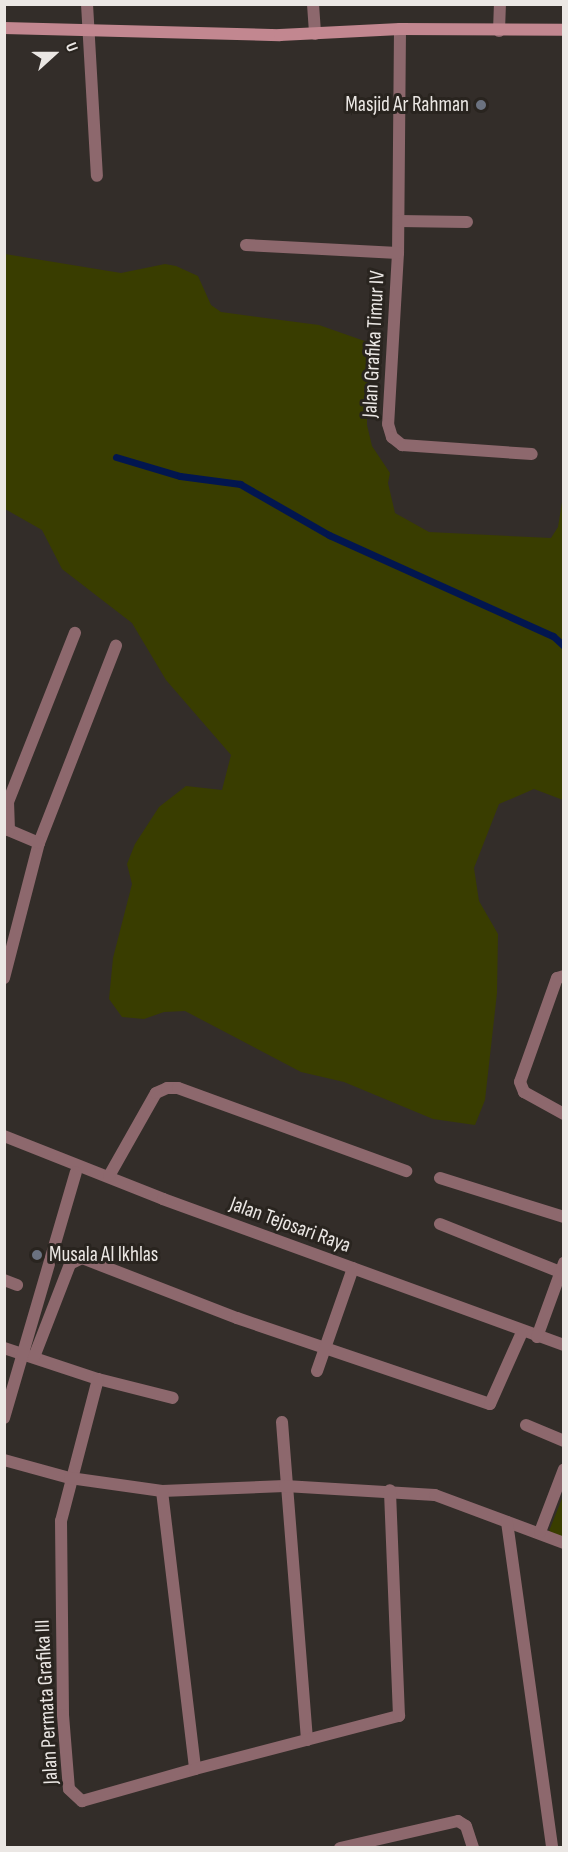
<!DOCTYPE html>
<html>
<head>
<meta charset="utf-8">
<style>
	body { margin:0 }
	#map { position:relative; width:568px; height:1852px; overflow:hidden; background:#332d29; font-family:"Sofia Sans Condensed",sans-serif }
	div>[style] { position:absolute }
	.green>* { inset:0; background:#393d00 }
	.stream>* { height:7px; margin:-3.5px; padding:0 3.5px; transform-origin:3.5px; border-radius:3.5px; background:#02164f }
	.minor>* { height:12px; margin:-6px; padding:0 6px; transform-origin:6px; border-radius:6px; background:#8d686d }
	.secondary>* { height:12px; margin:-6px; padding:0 6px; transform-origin:6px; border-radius:6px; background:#c28790 }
	.dots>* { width:16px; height:16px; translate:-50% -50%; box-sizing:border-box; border:3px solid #29241f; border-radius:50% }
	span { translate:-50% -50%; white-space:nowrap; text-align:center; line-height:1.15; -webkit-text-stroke:6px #29241f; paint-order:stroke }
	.poi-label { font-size:21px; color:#ebe7e4 }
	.right { translate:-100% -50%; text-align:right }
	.left { translate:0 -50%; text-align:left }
	.street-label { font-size:21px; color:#ebe7e4 }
	.frame { position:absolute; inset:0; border:6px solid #ebe7e4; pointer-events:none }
	.north { position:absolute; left:24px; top:24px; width:60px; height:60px; -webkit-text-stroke:4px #29241f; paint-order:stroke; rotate:69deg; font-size:16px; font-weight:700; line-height:24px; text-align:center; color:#ebe7e4 }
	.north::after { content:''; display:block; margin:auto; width:21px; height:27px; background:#ebe7e4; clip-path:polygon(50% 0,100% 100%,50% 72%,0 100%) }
</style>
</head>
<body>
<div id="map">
	<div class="green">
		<div style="clip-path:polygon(5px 254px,121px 273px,165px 264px,176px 266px,198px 276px,211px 305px,221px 312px,319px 325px,373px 344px,367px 388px,367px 425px,372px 446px,390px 473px,388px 483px,395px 513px,429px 532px,551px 538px,558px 527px,563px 496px,563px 800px,534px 789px,499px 804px,474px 868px,479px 901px,498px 934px,497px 993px,485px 1100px,475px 1125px,433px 1119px,344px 1082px,301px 1072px,185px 1011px,164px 1012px,144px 1019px,122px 1017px,109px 999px,113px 958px,132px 884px,127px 864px,135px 844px,159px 807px,186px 786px,222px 790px,231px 755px,166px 680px,132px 623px,62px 569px,42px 530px,5px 509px)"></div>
		<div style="clip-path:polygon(563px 1496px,563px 1538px,549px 1531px)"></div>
	</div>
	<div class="stream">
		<div style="left:116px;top:457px;width:67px;rotate:16.5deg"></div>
		<div style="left:180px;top:476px;width:61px;rotate:7.6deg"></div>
		<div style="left:240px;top:484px;width:103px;rotate:29.8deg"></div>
		<div style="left:329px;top:535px;width:246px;rotate:24.3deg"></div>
		<div style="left:553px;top:636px;width:15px;rotate:42deg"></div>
	</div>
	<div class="minor">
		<div style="left:87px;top:4px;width:172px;rotate:86.7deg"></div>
		<div style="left:313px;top:4px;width:30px;rotate:86deg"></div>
		<div style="left:400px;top:29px;width:224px;rotate:90.5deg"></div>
		<div style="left:398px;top:253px;width:171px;rotate:93.3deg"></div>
		<div style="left:388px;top:424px;width:14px;rotate:73deg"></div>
		<div style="left:392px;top:437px;width:13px;rotate:39deg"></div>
		<div style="left:402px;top:445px;width:130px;rotate:4deg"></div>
		<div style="left:499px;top:31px;width:27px;rotate:-88deg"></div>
		<div style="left:399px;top:221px;width:68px;rotate:0.8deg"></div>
		<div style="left:246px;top:245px;width:152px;rotate:3deg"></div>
		<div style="left:39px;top:843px;width:212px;rotate:-68.7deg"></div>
		<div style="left:564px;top:976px;width:7px;rotate:164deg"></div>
		<div style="left:557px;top:978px;width:110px;rotate:109.6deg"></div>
		<div style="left:520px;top:1082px;width:11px;rotate:68deg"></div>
		<div style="left:524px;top:1092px;width:46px;rotate:28.8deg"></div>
		<div style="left:4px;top:978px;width:139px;rotate:-75.5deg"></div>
		<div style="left:39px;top:843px;width:33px;rotate:-157deg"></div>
		<div style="left:9px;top:830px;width:28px;rotate:-92deg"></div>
		<div style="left:8px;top:802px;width:182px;rotate:-68.4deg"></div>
		<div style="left:4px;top:1136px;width:171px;rotate:21.6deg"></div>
		<div style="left:163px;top:1199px;width:427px;rotate:20deg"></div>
		<div style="left:109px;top:1176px;width:95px;rotate:-60.5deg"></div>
		<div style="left:156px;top:1093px;width:12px;rotate:-24deg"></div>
		<div style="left:167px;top:1088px;width:11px"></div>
		<div style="left:178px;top:1088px;width:243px;rotate:20deg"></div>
		<div style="left:440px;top:1178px;width:130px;rotate:17.5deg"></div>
		<div style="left:440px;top:1224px;width:129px;rotate:21.8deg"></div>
		<div style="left:4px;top:1280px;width:14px;rotate:21deg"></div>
		<div style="left:537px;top:1337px;width:79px;rotate:-70deg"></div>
		<div style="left:4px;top:1348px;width:99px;rotate:18.3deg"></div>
		<div style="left:98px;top:1379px;width:77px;rotate:14.2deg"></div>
		<div style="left:34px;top:1357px;width:100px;rotate:-68.8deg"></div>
		<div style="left:70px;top:1264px;width:13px;rotate:-27deg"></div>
		<div style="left:82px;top:1258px;width:166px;rotate:21.2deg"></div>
		<div style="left:237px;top:1318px;width:267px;rotate:18.8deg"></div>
		<div style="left:490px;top:1404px;width:79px;rotate:-66deg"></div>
		<div style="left:317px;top:1371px;width:109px;rotate:-70.7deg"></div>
		<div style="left:98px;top:1379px;width:147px;rotate:104.6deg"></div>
		<div style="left:61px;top:1521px;width:194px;rotate:89.4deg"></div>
		<div style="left:63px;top:1715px;width:74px;rotate:85.4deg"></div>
		<div style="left:69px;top:1789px;width:18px;rotate:43deg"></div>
		<div style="left:82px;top:1801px;width:117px;rotate:-15.8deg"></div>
		<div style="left:4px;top:1418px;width:256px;rotate:-73.7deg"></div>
		<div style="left:282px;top:1422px;width:319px;rotate:85.5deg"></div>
		<div style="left:526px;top:1425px;width:41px;rotate:22.8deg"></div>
		<div style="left:4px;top:1460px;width:68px;rotate:15.3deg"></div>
		<div style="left:70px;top:1478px;width:93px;rotate:8deg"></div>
		<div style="left:162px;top:1491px;width:123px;rotate:-2.3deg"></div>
		<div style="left:285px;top:1486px;width:150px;rotate:3.4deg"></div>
		<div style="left:435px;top:1495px;width:138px;rotate:20.4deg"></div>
		<div style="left:162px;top:1491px;width:280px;rotate:83.2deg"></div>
		<div style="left:195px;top:1769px;width:211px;rotate:-14.6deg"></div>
		<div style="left:399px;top:1716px;width:226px;rotate:-92.3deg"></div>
		<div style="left:507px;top:1522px;width:329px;rotate:82.1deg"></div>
		<div style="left:540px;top:1532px;width:67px;rotate:-69.1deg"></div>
		<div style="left:340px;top:1848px;width:121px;rotate:-12.9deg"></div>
		<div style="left:458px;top:1821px;width:9px;rotate:32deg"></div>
		<div style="left:466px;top:1826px;width:23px;rotate:72deg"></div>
	</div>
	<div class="secondary">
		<div style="left:4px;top:28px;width:276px;rotate:1.5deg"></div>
		<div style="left:280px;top:35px;width:120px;rotate:-2.9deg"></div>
		<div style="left:400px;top:29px;width:164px;rotate:0.3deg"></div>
	</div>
	<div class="dots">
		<div style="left:481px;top:105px;background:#6b7280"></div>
		<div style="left:37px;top:1255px;background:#6b7280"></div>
	</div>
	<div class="poi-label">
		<span class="right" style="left:469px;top:105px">Masjid Ar Rahman</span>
		<span class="left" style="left:49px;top:1255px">Musala Al Ikhlas</span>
	</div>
	<div class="street-label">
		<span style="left:374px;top:344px;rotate:-87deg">Jalan Grafika Timur IV</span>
		<span style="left:290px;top:1225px;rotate:20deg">Jalan Tejosari Raya</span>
		<span style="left:47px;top:1702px;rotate:-93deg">Jalan Permata Grafika III</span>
	</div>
	<div class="frame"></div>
	<div class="north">U</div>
</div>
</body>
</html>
